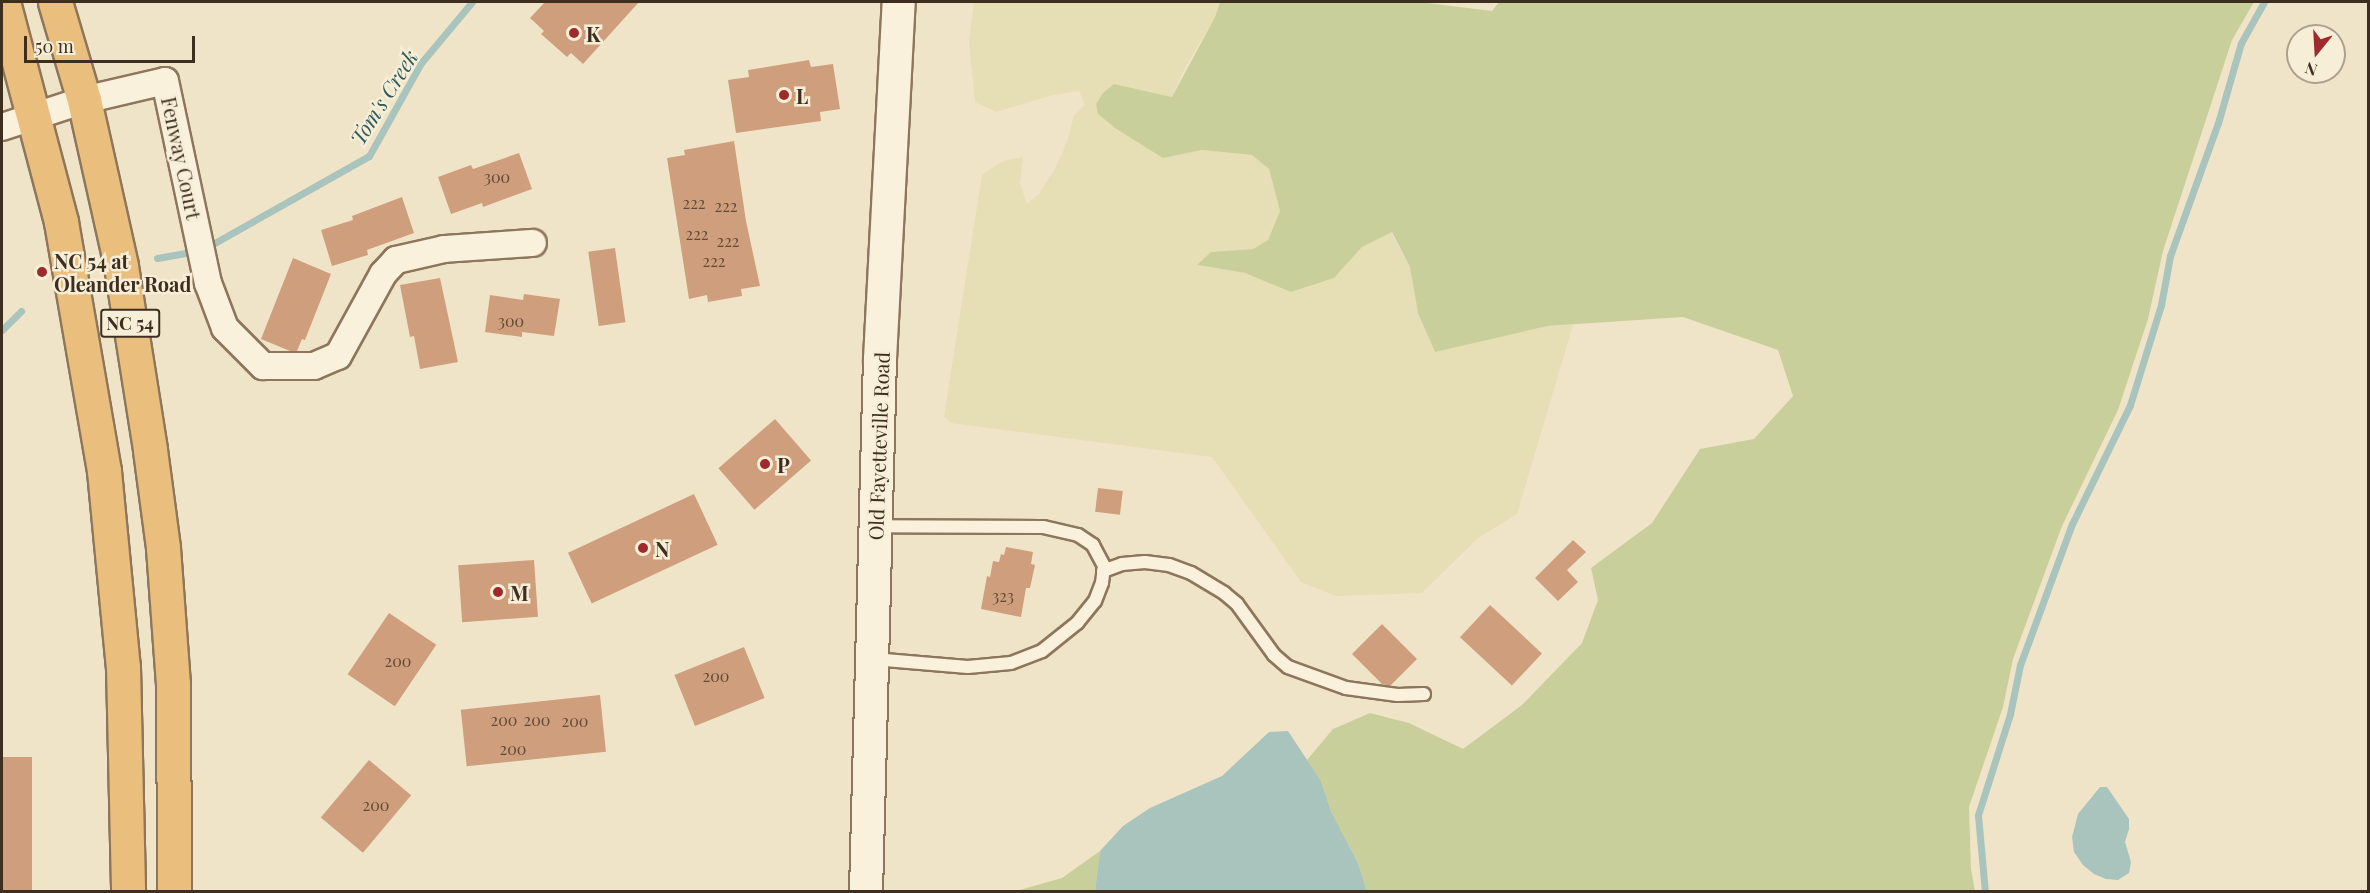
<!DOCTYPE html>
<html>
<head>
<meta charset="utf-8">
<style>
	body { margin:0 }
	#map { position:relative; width:2370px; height:893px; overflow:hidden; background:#f0e4c8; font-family:"Playfair Display",serif }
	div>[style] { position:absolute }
	.farmland>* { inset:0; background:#e6deb5 }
	.green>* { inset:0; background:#c9cf9b }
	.water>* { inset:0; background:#a9c4bc }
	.stream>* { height:7px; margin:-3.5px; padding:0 3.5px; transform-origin:3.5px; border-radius:3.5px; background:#a9c4bc }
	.building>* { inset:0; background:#cf9f7d; transform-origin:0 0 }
	.roads { filter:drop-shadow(2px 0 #8d765c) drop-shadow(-2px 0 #8d765c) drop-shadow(0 2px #8d765c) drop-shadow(0 -2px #8d765c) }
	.service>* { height:12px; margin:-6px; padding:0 6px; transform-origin:6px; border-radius:6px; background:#faf1dc }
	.minor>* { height:26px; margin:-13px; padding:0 13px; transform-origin:13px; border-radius:13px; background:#faf1dc }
	.tertiary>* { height:32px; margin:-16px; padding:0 16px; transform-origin:16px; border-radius:16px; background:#faf1dc }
	.trunk>* { height:33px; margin:-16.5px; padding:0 16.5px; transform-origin:16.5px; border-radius:16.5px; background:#eabe7c }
	.dots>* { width:16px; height:16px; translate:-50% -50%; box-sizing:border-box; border:3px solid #f7eed8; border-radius:50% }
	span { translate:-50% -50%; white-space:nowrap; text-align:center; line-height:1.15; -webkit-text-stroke:5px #f7eed8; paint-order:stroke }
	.number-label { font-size:16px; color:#624a37 }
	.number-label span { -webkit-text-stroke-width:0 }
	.shield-label span { padding:2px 4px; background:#f7eed8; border:2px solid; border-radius:4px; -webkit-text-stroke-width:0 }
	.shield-label { font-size:18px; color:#3d2e20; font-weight:700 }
	.poi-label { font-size:20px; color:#3d2e20; font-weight:700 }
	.left { translate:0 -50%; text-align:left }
	.street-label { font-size:20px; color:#3d2e20 }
	.water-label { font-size:21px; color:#2f5d5a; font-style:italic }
	.frame { position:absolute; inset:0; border:3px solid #3d2e20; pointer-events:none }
	.north { position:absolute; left:2286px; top:24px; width:60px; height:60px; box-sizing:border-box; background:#f7eed8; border:2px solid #ada18e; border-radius:50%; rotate:198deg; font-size:16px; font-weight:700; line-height:24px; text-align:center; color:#3d2e20 }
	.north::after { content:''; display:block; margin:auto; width:21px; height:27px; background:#9e2a2b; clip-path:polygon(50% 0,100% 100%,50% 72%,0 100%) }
	.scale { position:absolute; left:24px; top:36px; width:171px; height:27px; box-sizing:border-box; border:3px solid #3d2e20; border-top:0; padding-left:8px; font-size:18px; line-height:21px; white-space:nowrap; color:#3d2e20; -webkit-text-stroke:4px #f7eed8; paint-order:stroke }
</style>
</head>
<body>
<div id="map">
	<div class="farmland">
		<div style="clip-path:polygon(974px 2px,1220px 2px,1215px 17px,1185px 68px,1172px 97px,1114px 84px,1098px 114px,1163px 158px,1202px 150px,1253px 155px,1269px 169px,1280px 211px,1268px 240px,1253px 249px,1211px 252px,1198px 265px,1245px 273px,1292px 292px,1334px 278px,1362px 247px,1391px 232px,1410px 267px,1418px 313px,1547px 326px,1573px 325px,1517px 514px,1478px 538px,1422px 593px,1336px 596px,1301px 582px,1212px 457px,951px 423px,944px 416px,982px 175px,1003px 161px,1023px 157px,1020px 183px,1027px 204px,1039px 194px,1056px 167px,1068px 139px,1074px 115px,1085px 105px,1079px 91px,1053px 95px,996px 112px,975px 102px,969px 42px)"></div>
	</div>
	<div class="green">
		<div style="clip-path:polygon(1220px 2px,1419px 2px,1492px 11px,1499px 2px,2254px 2px,2232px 40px,2163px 251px,2148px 319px,2118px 410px,2062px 526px,2013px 659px,2003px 707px,1969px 807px,1971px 869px,1975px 891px,1367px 891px,1358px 863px,1331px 811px,1321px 781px,1307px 760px,1333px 729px,1370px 713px,1409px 723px,1463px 749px,1522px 705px,1582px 643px,1598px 600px,1591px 568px,1652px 523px,1700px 449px,1754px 439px,1793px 396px,1778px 350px,1683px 317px,1547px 326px,1435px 352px,1418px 313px,1410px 267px,1392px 232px,1362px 247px,1334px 278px,1291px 292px,1245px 273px,1197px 265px,1211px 252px,1253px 249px,1268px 240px,1280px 211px,1269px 169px,1252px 155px,1202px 150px,1163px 158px,1115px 128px,1098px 114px,1096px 104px,1103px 93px,1114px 84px,1172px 97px,1215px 17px)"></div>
		<div style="clip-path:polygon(1100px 851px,1095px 891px,1012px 892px,1062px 878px)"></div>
	</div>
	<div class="water">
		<div style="clip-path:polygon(1288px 731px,1321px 781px,1331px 811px,1358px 863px,1367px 891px,1095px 891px,1100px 851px,1123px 826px,1150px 808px,1222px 776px,1269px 732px)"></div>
		<div style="clip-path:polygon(2100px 787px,2107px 787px,2129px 819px,2129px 829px,2125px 842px,2131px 862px,2129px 873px,2118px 880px,2106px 879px,2094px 874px,2083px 865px,2074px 852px,2072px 837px,2078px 814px)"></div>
	</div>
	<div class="stream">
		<div style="left:211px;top:245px;width:181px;rotate:-29.4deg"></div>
		<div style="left:369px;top:156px;width:107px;rotate:-60.8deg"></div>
		<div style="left:421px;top:63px;width:80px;rotate:-50.1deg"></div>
		<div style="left:157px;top:258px;width:29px;rotate:-10deg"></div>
		<div style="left:2px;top:330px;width:27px;rotate:-45deg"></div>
		<div style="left:1985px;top:892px;width:77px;rotate:-95.2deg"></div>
		<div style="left:1978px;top:815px;width:106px;rotate:-72.4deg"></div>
		<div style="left:2010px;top:714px;width:50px;rotate:-78.5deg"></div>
		<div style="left:2020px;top:665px;width:150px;rotate:-69.8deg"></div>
		<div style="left:2072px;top:524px;width:132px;rotate:-64deg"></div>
		<div style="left:2130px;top:405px;width:105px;rotate:-72.8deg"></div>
		<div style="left:2161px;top:305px;width:50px;rotate:-79.6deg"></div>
		<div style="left:2170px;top:256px;width:141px;rotate:-70.2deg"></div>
		<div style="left:2218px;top:123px;width:83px;rotate:-74deg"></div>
		<div style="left:2241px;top:43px;width:47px;rotate:-60.7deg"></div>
	</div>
	<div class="building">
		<div style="clip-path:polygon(545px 2px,639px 2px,583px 64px,571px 53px,567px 57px,541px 34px,544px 31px,530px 18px)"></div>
		<div style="clip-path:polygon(809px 60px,811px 67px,833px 64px,840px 109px,820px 112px,821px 121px,736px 133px,728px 80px,749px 77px,748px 70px)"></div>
		<div style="clip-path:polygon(734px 141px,746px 221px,760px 286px,741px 289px,742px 296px,708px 302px,707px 295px,689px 299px,667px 158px,685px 155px,684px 150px)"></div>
		<div style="clip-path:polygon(519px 153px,532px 189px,483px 207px,482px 203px,451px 214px,438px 177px,471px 165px,473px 169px)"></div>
		<div style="clip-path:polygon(402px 197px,414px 233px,367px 250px,368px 255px,332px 266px,321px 230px,353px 220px,352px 216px)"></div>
		<div style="left:615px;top:248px;width:75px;height:27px;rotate:82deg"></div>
		<div style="clip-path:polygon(293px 258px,331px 274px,305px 340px,302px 339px,297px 351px,290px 351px,261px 339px)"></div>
		<div style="clip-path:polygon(440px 278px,458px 362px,420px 369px,414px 336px,410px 337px,400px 285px)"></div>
		<div style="clip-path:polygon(524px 294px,560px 299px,554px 336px,522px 332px,522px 337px,485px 332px,490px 295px,523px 300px)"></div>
		<div style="left:775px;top:419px;width:55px;height:75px;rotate:49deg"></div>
		<div style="left:1098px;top:488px;width:25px;height:24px;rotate:7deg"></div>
		<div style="left:694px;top:494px;width:56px;height:139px;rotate:65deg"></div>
		<div style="clip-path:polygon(1573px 540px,1586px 552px,1567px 570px,1578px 582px,1558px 601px,1535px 578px)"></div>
		<div style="clip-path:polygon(1006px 547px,1033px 552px,1031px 564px,1035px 565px,1030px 588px,1026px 588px,1021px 617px,981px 609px,987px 576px,990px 577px,993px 561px,999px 562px,1001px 554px,1004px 555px)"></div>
		<div style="left:534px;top:560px;width:57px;height:76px;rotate:86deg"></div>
		<div style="left:1490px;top:605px;width:71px;height:44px;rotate:43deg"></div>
		<div style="left:389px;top:613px;width:57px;height:74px;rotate:34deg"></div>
		<div style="clip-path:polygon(1382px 624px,1417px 659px,1390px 686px,1382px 684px,1352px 654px)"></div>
		<div style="left:744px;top:647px;width:55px;height:75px;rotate:68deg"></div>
		<div style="left:600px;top:695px;width:57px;height:140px;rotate:84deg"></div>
		<div style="left:2px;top:757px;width:30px;height:134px"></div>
		<div style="left:369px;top:760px;width:55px;height:75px;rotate:40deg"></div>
	</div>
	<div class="roads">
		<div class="service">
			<div style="left:1103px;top:571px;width:20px;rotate:-20deg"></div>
			<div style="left:1122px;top:564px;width:23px;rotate:-5deg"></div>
			<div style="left:1145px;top:562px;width:24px;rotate:7deg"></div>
			<div style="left:1169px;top:565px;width:23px;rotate:20deg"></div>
			<div style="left:1191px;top:573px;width:39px;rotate:31deg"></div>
			<div style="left:1224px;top:593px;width:17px;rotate:40deg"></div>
			<div style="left:1237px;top:604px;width:63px;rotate:54deg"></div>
			<div style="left:1274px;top:655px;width:18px;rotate:41deg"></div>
			<div style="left:1288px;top:667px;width:62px;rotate:19.9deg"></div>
			<div style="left:1346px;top:688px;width:52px;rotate:7.7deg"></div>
			<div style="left:1398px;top:695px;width:26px;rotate:-2deg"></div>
			<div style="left:873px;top:659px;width:95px;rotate:4.8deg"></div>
			<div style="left:968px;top:667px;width:43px;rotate:-5.3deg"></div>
			<div style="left:1011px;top:663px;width:33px;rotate:-21deg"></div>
			<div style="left:1042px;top:651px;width:45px;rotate:-38.7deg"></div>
			<div style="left:1077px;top:623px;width:28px;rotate:-51deg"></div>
			<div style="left:1095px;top:601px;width:19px;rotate:-69deg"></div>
			<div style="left:1102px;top:583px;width:17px;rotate:-83deg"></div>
			<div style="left:1104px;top:566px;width:24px;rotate:-118deg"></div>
			<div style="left:1093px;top:545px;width:18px;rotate:-146deg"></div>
			<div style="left:1078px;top:535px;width:36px;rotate:-167deg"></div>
			<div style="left:1043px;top:527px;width:167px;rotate:-179.7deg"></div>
		</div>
		<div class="minor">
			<div style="left:2px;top:127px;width:86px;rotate:-18.2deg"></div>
			<div style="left:84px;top:100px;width:83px;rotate:-13.2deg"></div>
			<div style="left:165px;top:81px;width:207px;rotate:78deg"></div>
			<div style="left:208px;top:283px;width:48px;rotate:69.3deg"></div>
			<div style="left:225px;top:328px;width:54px;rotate:45deg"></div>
			<div style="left:263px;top:366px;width:51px"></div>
			<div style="left:314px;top:366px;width:26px;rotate:-23deg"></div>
			<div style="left:338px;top:356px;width:94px;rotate:-61.2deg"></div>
			<div style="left:383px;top:274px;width:19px;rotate:-47deg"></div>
			<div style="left:396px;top:260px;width:49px;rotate:-12.9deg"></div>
			<div style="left:444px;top:249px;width:89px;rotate:-3.9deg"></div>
		</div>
		<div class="tertiary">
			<div style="left:866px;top:892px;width:533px;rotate:-88.5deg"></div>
			<div style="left:880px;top:359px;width:358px;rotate:-87deg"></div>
		</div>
		<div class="trunk">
			<div style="left:3px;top:2px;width:228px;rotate:75.2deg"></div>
			<div style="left:61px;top:222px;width:253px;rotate:80.2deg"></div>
			<div style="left:104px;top:471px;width:197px;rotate:84.5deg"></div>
			<div style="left:123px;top:667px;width:225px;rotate:88.7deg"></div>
			<div style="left:55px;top:2px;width:102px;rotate:73.5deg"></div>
			<div style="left:84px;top:100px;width:170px;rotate:77.4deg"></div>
			<div style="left:121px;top:266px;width:186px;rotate:81deg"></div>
			<div style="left:150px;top:450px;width:99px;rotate:82.4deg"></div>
			<div style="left:163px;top:548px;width:136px;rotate:85.8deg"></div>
			<div style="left:173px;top:684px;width:208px;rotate:89.7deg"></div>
		</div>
	</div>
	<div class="dots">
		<div style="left:574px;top:33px;background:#9e2a2b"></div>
		<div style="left:784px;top:95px;background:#9e2a2b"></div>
		<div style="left:42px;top:272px;background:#9e2a2b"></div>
		<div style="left:765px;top:464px;background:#9e2a2b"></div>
		<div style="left:643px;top:548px;background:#9e2a2b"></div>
		<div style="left:498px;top:592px;background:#9e2a2b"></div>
	</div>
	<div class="number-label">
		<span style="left:497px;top:177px">300</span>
		<span style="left:694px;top:203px">222</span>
		<span style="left:726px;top:206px">222</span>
		<span style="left:697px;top:234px">222</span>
		<span style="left:728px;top:241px">222</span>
		<span style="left:714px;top:261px">222</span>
		<span style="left:511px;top:321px">300</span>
		<span style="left:1003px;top:596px">323</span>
		<span style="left:398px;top:661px">200</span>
		<span style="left:716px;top:676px">200</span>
		<span style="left:504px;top:720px">200</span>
		<span style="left:537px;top:720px">200</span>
		<span style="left:575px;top:721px">200</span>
		<span style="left:513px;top:749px">200</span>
		<span style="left:376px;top:805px">200</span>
	</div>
	<div class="shield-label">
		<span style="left:130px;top:323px">NC 54</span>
	</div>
	<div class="poi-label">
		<span class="left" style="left:586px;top:33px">K</span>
		<span class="left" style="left:796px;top:95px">L</span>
		<span class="left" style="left:54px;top:272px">NC 54 at<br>Oleander Road</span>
		<span class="left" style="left:777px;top:464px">P</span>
		<span class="left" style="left:655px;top:548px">N</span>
		<span class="left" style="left:510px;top:592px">M</span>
	</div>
	<div class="street-label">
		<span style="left:182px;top:158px;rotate:78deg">Fenway Court</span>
		<span style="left:878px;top:446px;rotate:-88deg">Old Fayetteville Road</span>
	</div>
	<div class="water-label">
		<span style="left:383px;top:97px;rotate:-58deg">Tom's Creek</span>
	</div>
	<div class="frame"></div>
	<div class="north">N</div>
	<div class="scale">50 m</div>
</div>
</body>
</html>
